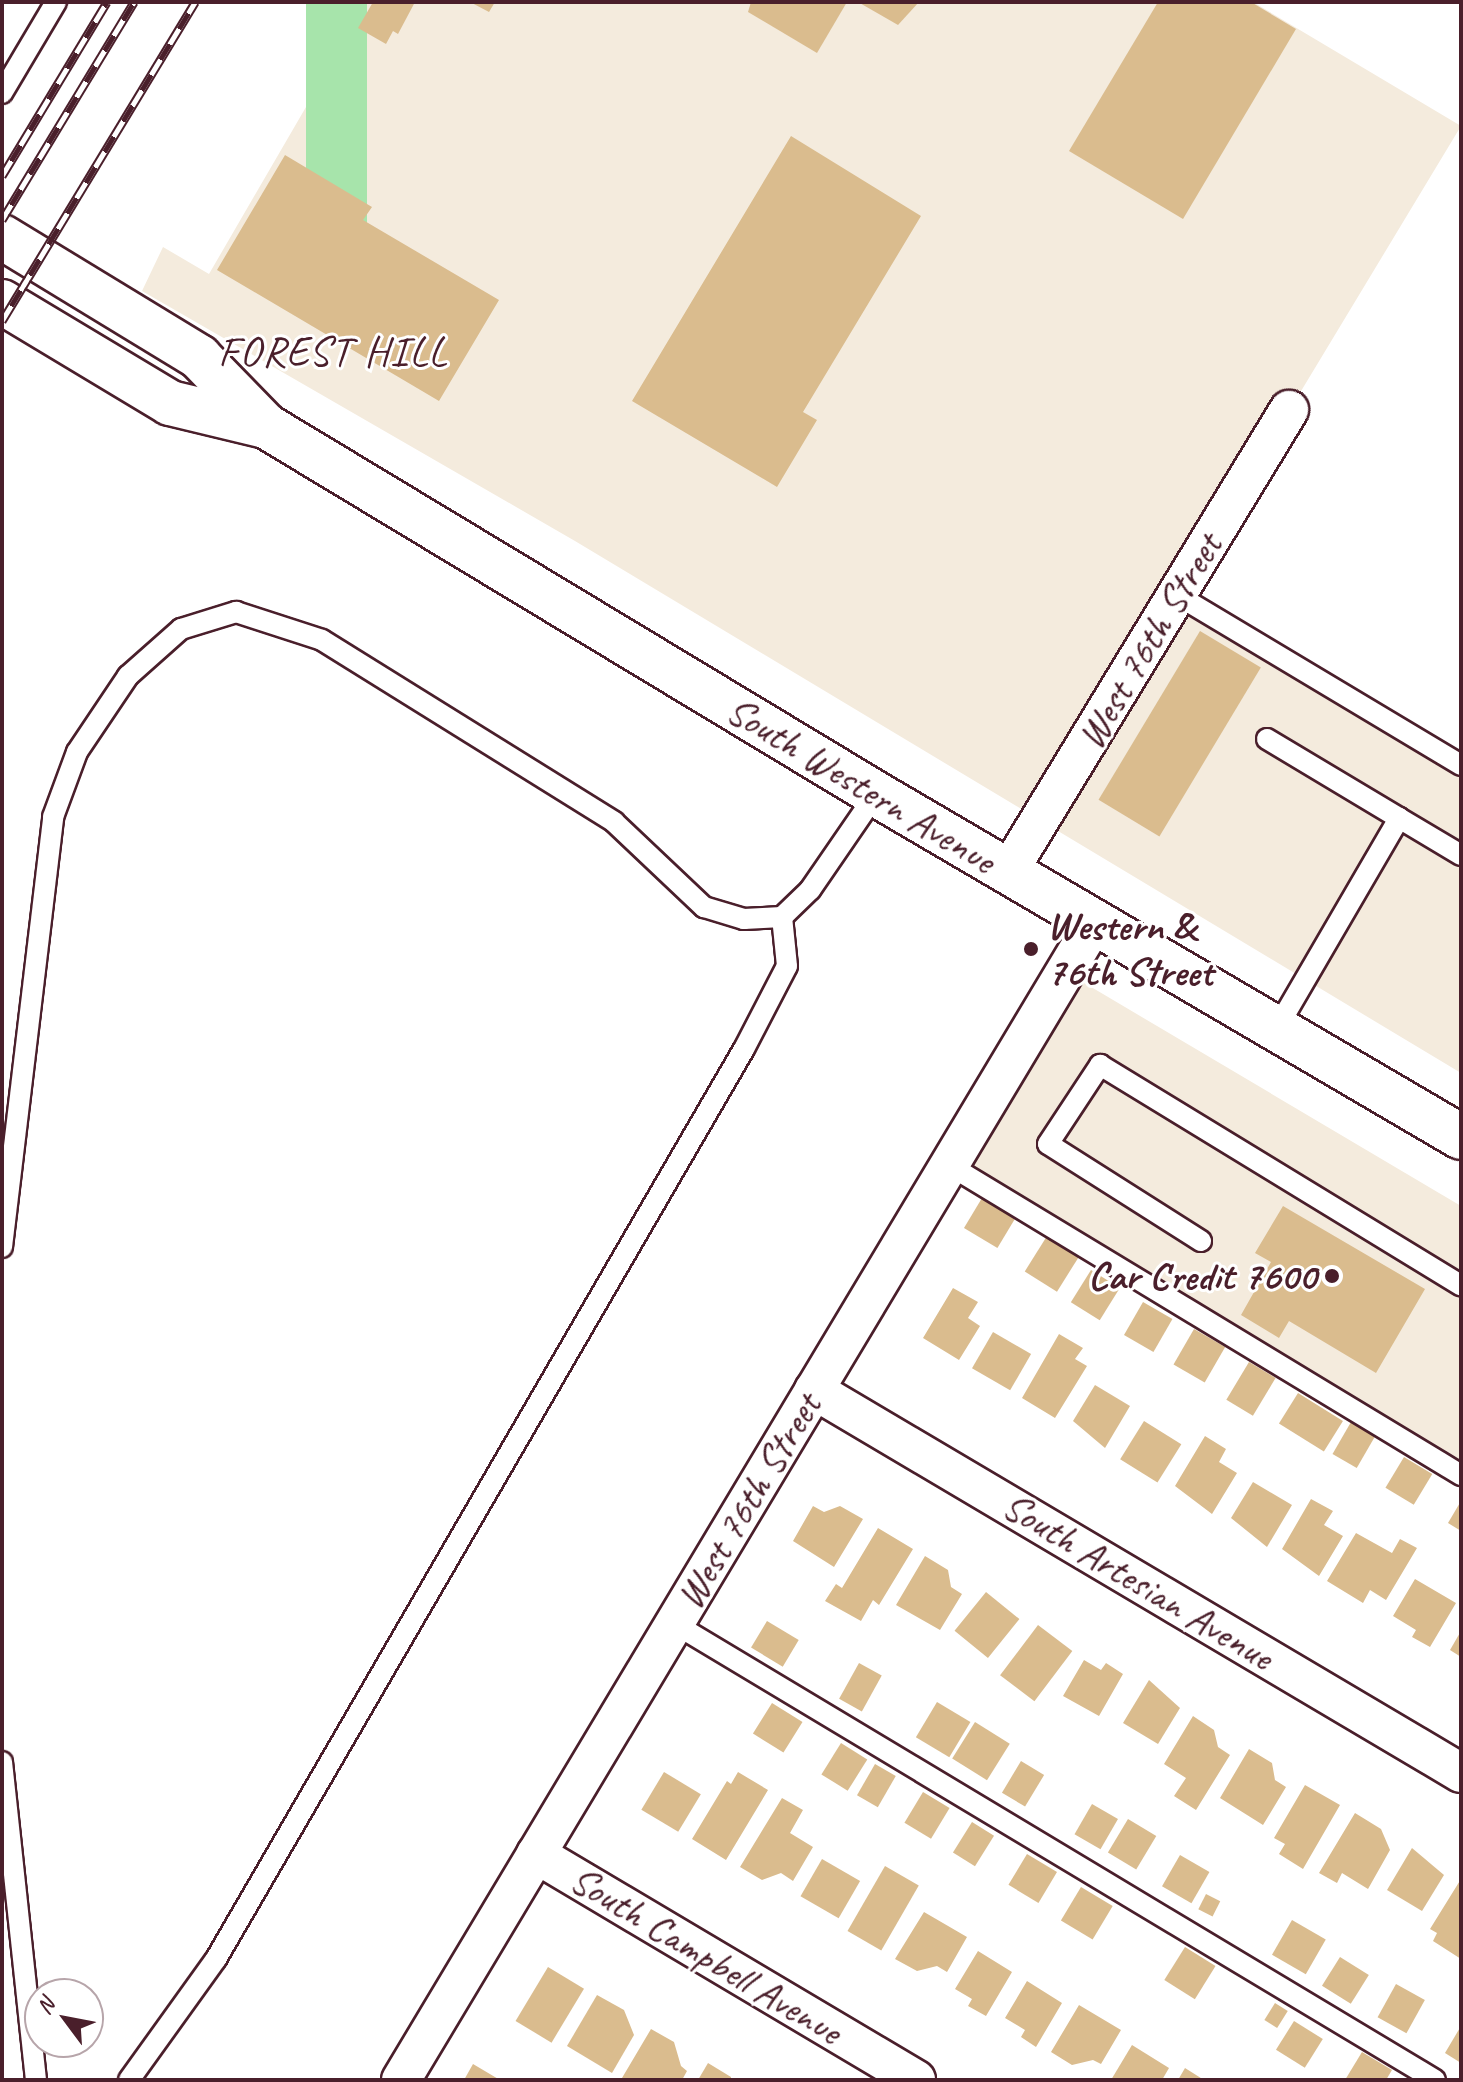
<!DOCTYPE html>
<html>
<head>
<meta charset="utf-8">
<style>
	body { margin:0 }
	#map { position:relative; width:1463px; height:2082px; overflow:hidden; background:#fff; font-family:Caveat,sans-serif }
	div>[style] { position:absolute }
	.built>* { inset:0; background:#f4ebdd }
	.green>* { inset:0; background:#a7e4ab; transform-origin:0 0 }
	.building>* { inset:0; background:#dabc8e; transform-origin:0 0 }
	.roads { filter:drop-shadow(2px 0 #4a1f2b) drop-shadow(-2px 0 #4a1f2b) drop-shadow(0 2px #4a1f2b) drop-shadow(0 -2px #4a1f2b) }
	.lane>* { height:20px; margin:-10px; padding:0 10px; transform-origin:10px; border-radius:10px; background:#fff }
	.street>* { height:38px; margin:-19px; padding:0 19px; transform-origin:19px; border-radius:19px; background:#fff }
	.secondary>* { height:44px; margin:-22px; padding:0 22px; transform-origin:22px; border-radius:22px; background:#fff }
	.rail>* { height:9px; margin-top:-4.5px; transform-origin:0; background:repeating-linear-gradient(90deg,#fff 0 18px,#4a1f2b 0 36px); box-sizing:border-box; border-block:2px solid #4a1f2b }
	.dots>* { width:22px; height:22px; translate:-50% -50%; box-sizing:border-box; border:4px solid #fff; border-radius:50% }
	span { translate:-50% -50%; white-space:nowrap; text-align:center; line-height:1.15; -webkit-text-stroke:6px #fff; paint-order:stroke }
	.street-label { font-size:40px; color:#4a1f2b }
	.poi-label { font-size:40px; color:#4a1f2b; font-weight:700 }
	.left { translate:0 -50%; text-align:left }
	.right { translate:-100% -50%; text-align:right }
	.neighbourhood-label { font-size:42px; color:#4a1f2b; letter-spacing:2px }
	.frame { position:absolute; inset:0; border:4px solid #4a1f2b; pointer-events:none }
	.north { position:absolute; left:24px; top:1978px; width:80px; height:80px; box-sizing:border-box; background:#fff; border:2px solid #b7a5aa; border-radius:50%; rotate:302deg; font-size:22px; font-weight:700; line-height:32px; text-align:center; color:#4a1f2b }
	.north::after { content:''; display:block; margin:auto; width:28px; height:36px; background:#4a1f2b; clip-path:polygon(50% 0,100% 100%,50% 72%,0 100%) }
</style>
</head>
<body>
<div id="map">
	<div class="built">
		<div style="clip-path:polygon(367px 2px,1253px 2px,1461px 126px,1178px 595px,1461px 765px,1461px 1073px,575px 541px,142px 291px,163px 247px,209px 274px)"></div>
		<div style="clip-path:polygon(1054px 965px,1461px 1206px,1461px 1475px,949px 1165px)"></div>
	</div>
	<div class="green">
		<div style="left:306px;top:2px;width:61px;height:284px"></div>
	</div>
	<div class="building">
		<div style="clip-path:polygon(373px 2px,415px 2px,398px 34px,393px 31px,386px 44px,358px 28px)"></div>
		<div style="clip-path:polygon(470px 2px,495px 2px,489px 12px)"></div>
		<div style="clip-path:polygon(751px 2px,847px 2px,817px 53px,748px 12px)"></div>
		<div style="clip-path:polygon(858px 2px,919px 2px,898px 25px)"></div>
		<div style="clip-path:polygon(1158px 2px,1251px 2px,1296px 29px,1183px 219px,1069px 151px)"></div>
		<div style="clip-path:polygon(791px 136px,921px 216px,803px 412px,817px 420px,777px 487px,632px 401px)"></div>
		<div style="clip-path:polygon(285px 155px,372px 207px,363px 220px,499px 300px,439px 401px,217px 270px)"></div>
		<div style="left:1200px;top:631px;width:71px;height:197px;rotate:31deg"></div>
		<div style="left:982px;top:1198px;width:39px;height:35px;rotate:31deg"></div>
		<div style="clip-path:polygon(1283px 1206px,1425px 1289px,1376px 1373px,1289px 1321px,1279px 1338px,1241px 1315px,1271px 1262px,1255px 1253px)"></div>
		<div style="left:1047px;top:1236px;width:38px;height:42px;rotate:32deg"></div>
		<div style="left:1091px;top:1270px;width:34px;height:38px;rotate:32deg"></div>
		<div style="clip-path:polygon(953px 1288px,978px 1302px,968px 1318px,980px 1326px,959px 1360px,923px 1338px)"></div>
		<div style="left:1143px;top:1302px;width:34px;height:38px;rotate:30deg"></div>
		<div style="left:1194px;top:1329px;width:36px;height:41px;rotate:30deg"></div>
		<div style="left:993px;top:1332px;width:44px;height:42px;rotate:30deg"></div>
		<div style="clip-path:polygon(1059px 1334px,1083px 1348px,1075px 1359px,1087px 1366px,1055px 1418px,1022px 1398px)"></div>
		<div style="left:1249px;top:1362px;width:31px;height:44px;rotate:31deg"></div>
		<div style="clip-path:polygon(1095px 1385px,1130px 1406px,1105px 1448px,1073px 1421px)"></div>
		<div style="left:1298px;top:1393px;width:53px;height:36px;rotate:32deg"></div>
		<div style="left:1144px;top:1421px;width:44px;height:45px;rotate:32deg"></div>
		<div style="left:1351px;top:1422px;width:28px;height:37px;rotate:30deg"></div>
		<div style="clip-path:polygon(1205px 1436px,1226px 1449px,1219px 1462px,1237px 1473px,1212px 1514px,1175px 1486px)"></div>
		<div style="left:1404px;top:1457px;width:33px;height:36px;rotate:31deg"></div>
		<div style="clip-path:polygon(1253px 1482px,1292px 1505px,1267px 1547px,1231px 1518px)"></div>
		<div style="clip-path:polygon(1311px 1499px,1333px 1511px,1324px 1525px,1343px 1536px,1319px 1576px,1282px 1549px)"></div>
		<div style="clip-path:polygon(1461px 1501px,1461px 1531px,1448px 1523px)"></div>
		<div style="clip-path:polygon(813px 1506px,824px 1512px,840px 1506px,863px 1519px,834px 1567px,793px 1541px)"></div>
		<div style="clip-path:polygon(878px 1528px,913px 1549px,879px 1605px,873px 1600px,861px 1621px,825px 1601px,836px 1584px,842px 1588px)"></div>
		<div style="clip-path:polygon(1356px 1533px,1392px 1553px,1400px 1539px,1417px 1548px,1386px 1600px,1370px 1590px,1363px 1603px,1327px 1581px)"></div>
		<div style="clip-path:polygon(925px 1556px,948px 1570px,951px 1587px,962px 1594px,940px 1630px,896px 1605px)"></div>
		<div style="clip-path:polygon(1415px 1579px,1456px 1603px,1430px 1647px,1412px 1637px,1416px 1630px,1393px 1616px)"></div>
		<div style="left:986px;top:1592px;width:43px;height:50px;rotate:39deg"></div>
		<div style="left:767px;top:1621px;width:37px;height:31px;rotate:31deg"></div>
		<div style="left:1038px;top:1625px;width:43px;height:63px;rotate:37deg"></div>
		<div style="clip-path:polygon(1461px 1631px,1461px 1657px,1450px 1650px)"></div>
		<div style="clip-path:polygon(1084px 1660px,1101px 1670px,1106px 1663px,1123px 1674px,1099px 1716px,1063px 1696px)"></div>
		<div style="left:859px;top:1663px;width:26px;height:41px;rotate:29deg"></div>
		<div style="clip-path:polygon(1149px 1680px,1180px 1708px,1158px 1744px,1123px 1723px)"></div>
		<div style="left:937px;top:1702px;width:39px;height:41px;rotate:31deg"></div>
		<div style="left:772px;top:1703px;width:36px;height:36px;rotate:32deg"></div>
		<div style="clip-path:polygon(1193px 1716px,1214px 1730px,1218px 1747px,1230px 1755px,1196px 1810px,1174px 1796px,1186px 1778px,1164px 1764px)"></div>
		<div style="left:975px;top:1722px;width:41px;height:43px;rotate:32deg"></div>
		<div style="left:841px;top:1743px;width:31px;height:37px;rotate:32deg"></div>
		<div style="clip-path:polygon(1249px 1749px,1272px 1763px,1275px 1780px,1286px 1787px,1263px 1825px,1220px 1798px)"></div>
		<div style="left:1021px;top:1761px;width:27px;height:37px;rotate:31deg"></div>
		<div style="left:875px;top:1764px;width:24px;height:36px;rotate:30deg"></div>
		<div style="left:664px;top:1772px;width:43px;height:44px;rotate:31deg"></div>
		<div style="clip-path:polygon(738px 1772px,768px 1790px,726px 1860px,692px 1839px,727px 1781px,731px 1784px)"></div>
		<div style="clip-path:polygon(1305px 1785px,1340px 1805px,1303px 1869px,1279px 1854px,1285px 1844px,1274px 1838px)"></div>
		<div style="left:923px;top:1792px;width:31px;height:36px;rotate:31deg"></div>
		<div style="clip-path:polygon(782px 1798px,803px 1810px,790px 1833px,813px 1847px,793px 1881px,781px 1873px,762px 1880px,740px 1867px)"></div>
		<div style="left:1092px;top:1804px;width:30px;height:35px;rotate:30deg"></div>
		<div style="clip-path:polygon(1355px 1813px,1381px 1829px,1390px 1850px,1368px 1889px,1342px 1873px,1337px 1883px,1319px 1873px)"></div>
		<div style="left:1128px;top:1819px;width:33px;height:39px;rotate:31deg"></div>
		<div style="left:972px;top:1822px;width:26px;height:36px;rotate:32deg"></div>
		<div style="clip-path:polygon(1412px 1848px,1444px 1875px,1422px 1911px,1387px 1890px)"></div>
		<div style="left:1027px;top:1854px;width:35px;height:36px;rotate:31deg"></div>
		<div style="left:1180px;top:1855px;width:34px;height:36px;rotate:30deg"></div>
		<div style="left:822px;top:1859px;width:44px;height:43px;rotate:30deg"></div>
		<div style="left:885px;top:1866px;width:39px;height:75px;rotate:30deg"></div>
		<div style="clip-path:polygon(1461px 1879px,1461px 1959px,1433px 1941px,1437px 1933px,1430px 1929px)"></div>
		<div style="left:1081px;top:1887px;width:37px;height:39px;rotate:31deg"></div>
		<div style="left:1206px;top:1894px;width:16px;height:17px;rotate:27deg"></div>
		<div style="clip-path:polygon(924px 1912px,967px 1937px,947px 1972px,937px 1966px,917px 1971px,895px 1959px)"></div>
		<div style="left:1292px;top:1920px;width:39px;height:40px;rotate:30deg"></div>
		<div style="left:1185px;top:1947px;width:36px;height:39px;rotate:32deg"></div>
		<div style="clip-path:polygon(978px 1951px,1012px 1972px,986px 2016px,968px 2006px,972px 1999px,955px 1989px)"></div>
		<div style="left:1340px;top:1957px;width:34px;height:34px;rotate:32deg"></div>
		<div style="left:548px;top:1967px;width:42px;height:63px;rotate:31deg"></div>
		<div style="clip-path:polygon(1027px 1981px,1062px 2003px,1036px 2047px,1021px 2037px,1025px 2030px,1005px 2018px)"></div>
		<div style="left:1396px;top:1984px;width:33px;height:38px;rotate:29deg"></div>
		<div style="clip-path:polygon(597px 1995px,624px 2010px,634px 2035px,612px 2073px,567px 2046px)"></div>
		<div style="left:1275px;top:2003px;width:15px;height:20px;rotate:32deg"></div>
		<div style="clip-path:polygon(1079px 2005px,1121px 2030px,1101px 2064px,1093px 2060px,1072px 2065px,1051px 2052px)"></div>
		<div style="left:1294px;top:2021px;width:34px;height:34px;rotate:32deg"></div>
		<div style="clip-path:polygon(1461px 2026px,1461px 2063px,1445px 2053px)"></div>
		<div style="clip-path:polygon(651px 2029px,674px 2042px,681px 2066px,687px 2071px,682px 2080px,622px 2078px)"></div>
		<div style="clip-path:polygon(1132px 2045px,1169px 2068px,1162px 2080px,1111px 2080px)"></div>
		<div style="clip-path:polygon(1362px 2052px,1392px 2070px,1386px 2080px,1345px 2080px)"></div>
		<div style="clip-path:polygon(708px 2063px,731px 2077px,731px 2080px,698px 2080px)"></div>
		<div style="clip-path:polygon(473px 2064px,500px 2080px,464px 2080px)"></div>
		<div style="clip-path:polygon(1185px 2068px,1204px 2080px,1178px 2080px)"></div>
	</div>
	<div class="roads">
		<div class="lane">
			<div style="left:2px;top:93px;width:106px;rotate:-59.3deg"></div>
			<div style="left:1177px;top:595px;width:331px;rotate:30.9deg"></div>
			<div style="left:1267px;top:739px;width:154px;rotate:30.9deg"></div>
			<div style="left:1277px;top:1028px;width:243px;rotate:-59.8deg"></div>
			<div style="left:1399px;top:818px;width:72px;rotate:30.8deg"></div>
			<div style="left:949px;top:1165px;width:599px;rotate:31.19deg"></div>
			<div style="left:1201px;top:1241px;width:181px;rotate:-147.6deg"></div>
			<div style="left:1048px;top:1144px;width:95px;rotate:-56.6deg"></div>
			<div style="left:1100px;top:1065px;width:423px;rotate:31.4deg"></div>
			<div style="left:2px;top:1247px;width:433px;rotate:-83.2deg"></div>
			<div style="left:53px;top:817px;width:69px;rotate:-69.7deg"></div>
			<div style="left:77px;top:752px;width:92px;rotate:-56.1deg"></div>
			<div style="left:128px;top:676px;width:71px;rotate:-41.6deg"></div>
			<div style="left:181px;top:629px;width:58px;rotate:-17.2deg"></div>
			<div style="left:236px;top:612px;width:90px;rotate:18deg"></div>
			<div style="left:322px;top:640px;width:344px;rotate:31.9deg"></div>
			<div style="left:614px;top:822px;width:124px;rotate:43.4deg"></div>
			<div style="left:704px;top:907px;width:42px;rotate:16.7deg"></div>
			<div style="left:744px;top:919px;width:38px;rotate:-3deg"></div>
			<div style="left:782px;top:917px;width:39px;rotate:-44deg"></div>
			<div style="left:810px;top:890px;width:116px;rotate:-55.5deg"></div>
			<div style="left:675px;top:1624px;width:886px;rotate:30.96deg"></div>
			<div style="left:2px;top:1762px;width:320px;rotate:83.9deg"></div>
			<div style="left:129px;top:2080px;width:149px;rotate:-54.3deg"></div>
			<div style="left:216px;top:1959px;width:1052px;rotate:-59.88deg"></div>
			<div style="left:744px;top:1049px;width:93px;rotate:-62.6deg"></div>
			<div style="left:787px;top:966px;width:49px;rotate:-95.8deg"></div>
		</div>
		<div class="street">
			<div style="left:1008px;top:872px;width:541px;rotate:-58.69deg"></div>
			<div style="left:814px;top:1390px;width:752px;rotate:30.62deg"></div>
			<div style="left:536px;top:1854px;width:442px;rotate:30.7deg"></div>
			<div style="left:401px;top:2080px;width:1350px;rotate:-59.07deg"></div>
		</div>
		<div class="secondary">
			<div style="left:2px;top:237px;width:231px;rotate:31.3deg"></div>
			<div style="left:199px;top:357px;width:96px;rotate:45.8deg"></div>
			<div style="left:266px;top:426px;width:712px;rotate:31.1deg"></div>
			<div style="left:876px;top:794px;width:678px;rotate:30.38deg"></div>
			<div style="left:2px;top:302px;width:196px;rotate:31deg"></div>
			<div style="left:170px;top:403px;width:99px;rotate:13.5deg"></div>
		</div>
	</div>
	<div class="rail">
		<div style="left:2px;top:176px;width:203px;rotate:-58.9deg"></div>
		<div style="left:2px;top:220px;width:255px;rotate:-58.8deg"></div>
		<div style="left:2px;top:321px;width:373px;rotate:-58.8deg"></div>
	</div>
	<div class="dots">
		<div style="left:1031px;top:949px;background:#4a1f2b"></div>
		<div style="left:1332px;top:1276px;background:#4a1f2b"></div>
	</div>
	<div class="street-label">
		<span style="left:1149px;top:641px;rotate:-59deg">West 76th Street</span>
		<span style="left:861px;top:785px;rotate:31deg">South Western Avenue</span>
		<span style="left:748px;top:1501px;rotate:-59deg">West 76th Street</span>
		<span style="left:1138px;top:1581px;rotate:31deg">South Artesian Avenue</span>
		<span style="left:706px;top:1955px;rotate:31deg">South Campbell Avenue</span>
	</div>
	<div class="poi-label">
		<span class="left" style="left:1047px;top:949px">Western &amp;<br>76th Street</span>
		<span class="right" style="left:1316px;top:1276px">Car Credit 7600</span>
	</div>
	<div class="neighbourhood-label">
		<span style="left:333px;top:352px">FOREST HILL</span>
	</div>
	<div class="frame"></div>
	<div class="north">N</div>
</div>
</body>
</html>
